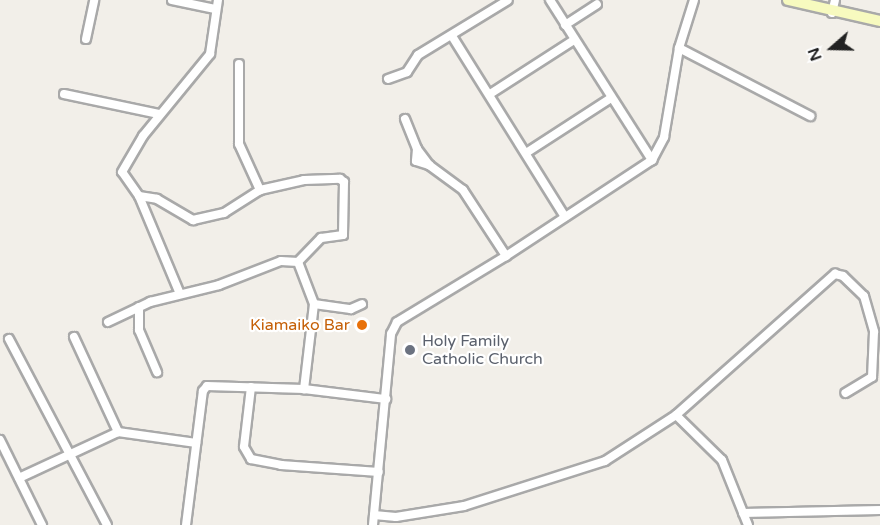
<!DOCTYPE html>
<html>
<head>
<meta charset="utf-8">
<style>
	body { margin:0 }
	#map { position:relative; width:880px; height:525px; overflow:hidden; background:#f2efe9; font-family:"Varela Round",sans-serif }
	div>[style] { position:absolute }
	.roads { filter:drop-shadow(2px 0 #a9a9a9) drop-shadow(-2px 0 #a9a9a9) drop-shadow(0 2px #a9a9a9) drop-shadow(0 -2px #a9a9a9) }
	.minor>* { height:8px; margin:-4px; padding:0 4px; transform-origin:4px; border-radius:4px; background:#fff }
	.secondary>* { height:10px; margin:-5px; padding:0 5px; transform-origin:5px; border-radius:5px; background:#f7fabf }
	.dots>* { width:16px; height:16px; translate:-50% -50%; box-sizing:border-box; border:3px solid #fff; border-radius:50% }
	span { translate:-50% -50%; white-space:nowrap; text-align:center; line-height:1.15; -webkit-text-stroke:4.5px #fff; paint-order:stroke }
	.food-label { font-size:16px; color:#c56008 }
	.right { translate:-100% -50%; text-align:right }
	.worship-label { font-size:16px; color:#5b616d }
	.left { translate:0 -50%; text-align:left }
	.north { position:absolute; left:802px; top:18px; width:60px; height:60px; -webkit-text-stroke:4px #fff; paint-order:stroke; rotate:250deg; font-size:16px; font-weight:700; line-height:24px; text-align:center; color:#222 }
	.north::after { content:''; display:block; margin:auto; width:21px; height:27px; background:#222; clip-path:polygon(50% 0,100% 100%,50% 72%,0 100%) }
</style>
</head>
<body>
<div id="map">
	<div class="roads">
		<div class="minor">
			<div style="left:172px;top:0;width:44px;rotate:11.8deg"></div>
			<div style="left:550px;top:0;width:190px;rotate:57.5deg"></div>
			<div style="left:832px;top:13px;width:13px;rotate:-77deg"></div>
			<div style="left:565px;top:25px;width:38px;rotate:-33deg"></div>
			<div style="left:452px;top:36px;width:213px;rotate:58deg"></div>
			<div style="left:86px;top:39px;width:40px;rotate:-78deg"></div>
			<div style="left:679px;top:48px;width:148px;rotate:27.4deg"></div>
			<div style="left:239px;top:64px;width:80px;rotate:90deg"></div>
			<div style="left:239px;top:144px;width:51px;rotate:65.5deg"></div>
			<div style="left:260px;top:190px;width:45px;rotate:-12.8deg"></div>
			<div style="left:304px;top:180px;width:36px;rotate:-2deg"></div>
			<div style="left:340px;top:179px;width:5px;rotate:37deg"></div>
			<div style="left:344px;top:182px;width:53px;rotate:91.1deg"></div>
			<div style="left:343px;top:235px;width:22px;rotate:172deg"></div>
			<div style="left:321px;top:238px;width:33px;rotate:134deg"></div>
			<div style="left:298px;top:262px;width:45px;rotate:69.1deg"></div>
			<div style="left:314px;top:304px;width:86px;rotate:96.7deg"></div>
			<div style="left:388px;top:79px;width:20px;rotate:-20deg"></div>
			<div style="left:407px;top:72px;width:20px;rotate:-57deg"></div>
			<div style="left:418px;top:55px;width:105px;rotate:-31.4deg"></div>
			<div style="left:64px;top:94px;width:97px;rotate:11.9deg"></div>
			<div style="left:490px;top:94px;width:100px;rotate:-32.7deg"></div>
			<div style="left:405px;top:119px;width:32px;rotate:68deg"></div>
			<div style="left:417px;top:149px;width:20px;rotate:53deg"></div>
			<div style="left:429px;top:165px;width:42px;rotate:36.3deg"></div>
			<div style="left:463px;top:190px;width:79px;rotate:56.9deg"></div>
			<div style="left:417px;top:149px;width:12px;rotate:95deg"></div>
			<div style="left:416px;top:161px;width:14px;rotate:17deg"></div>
			<div style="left:526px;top:153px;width:101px;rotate:-32.9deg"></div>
			<div style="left:139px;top:196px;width:18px;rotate:9deg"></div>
			<div style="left:157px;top:199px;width:42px;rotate:30.3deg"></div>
			<div style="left:193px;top:220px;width:32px;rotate:-13deg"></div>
			<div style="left:224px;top:213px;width:43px;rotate:-32.6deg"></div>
			<div style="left:180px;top:294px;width:106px;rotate:-112.7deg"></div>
			<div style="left:139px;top:196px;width:29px;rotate:-125deg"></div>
			<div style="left:122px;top:172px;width:42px;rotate:-59.7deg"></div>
			<div style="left:143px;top:136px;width:106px;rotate:-50.7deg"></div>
			<div style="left:210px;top:54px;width:55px;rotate:-81.6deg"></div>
			<div style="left:314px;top:304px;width:37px;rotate:8deg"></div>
			<div style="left:351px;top:309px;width:12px;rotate:-24deg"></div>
			<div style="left:139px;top:307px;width:23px;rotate:90deg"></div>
			<div style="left:139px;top:330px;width:46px;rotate:66.8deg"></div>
			<div style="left:108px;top:322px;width:47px;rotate:-25.5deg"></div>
			<div style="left:150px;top:302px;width:71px;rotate:-13.8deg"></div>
			<div style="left:219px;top:285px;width:66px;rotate:-21.2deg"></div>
			<div style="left:281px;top:261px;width:17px;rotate:3deg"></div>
			<div style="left:74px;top:337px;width:105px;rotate:65.1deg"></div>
			<div style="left:9px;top:339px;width:210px;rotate:62.2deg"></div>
			<div style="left:251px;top:387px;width:60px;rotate:96.7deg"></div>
			<div style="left:244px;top:447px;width:14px;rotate:60deg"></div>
			<div style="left:251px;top:459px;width:31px;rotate:11deg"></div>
			<div style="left:281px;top:465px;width:98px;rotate:4.1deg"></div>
			<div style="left:676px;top:415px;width:64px;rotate:44.4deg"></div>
			<div style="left:722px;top:460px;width:70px;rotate:68.2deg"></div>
			<div style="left:0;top:440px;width:95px;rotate:63.7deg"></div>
			<div style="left:19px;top:478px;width:109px;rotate:-24.9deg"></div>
			<div style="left:118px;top:432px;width:79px;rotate:8deg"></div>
			<div style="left:743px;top:513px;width:137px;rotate:-1.3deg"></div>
			<div style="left:374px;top:515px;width:22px;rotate:5deg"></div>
			<div style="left:396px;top:517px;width:69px;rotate:-9.2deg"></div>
			<div style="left:464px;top:506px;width:148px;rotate:-17.7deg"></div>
			<div style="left:605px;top:461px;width:85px;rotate:-32.9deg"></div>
			<div style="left:676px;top:415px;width:213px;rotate:-41.6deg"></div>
			<div style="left:835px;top:274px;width:8px;rotate:14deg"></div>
			<div style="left:843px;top:276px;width:29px;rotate:44deg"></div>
			<div style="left:864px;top:296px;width:37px;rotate:74deg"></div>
			<div style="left:874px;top:332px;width:45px;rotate:92.5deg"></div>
			<div style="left:872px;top:377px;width:31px;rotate:149deg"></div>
			<div style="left:186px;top:525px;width:135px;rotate:-82.8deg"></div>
			<div style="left:203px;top:391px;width:6px;rotate:-51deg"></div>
			<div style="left:207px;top:386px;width:97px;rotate:1.8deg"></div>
			<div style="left:304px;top:389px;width:83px;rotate:7deg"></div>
			<div style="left:373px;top:525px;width:192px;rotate:-84.6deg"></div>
			<div style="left:391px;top:334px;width:13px;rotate:-63deg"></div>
			<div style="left:397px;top:322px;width:127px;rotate:-31.2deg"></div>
			<div style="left:506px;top:256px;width:175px;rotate:-33.3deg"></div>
			<div style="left:652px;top:160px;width:26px;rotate:-62deg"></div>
			<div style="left:664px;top:137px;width:90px;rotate:-80.4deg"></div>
			<div style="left:679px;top:48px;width:50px;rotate:-72.6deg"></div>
		</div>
		<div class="secondary">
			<div style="left:788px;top:0;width:94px;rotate:12.9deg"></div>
		</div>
	</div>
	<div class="dots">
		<div style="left:362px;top:325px;background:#e8710a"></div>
		<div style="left:410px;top:350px;background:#6b7280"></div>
	</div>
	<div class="food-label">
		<span class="right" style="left:350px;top:325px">Kiamaiko Bar</span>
	</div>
	<div class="worship-label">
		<span class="left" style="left:422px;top:350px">Holy Family<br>Catholic Church</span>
	</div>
	<div class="north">N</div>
</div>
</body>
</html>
